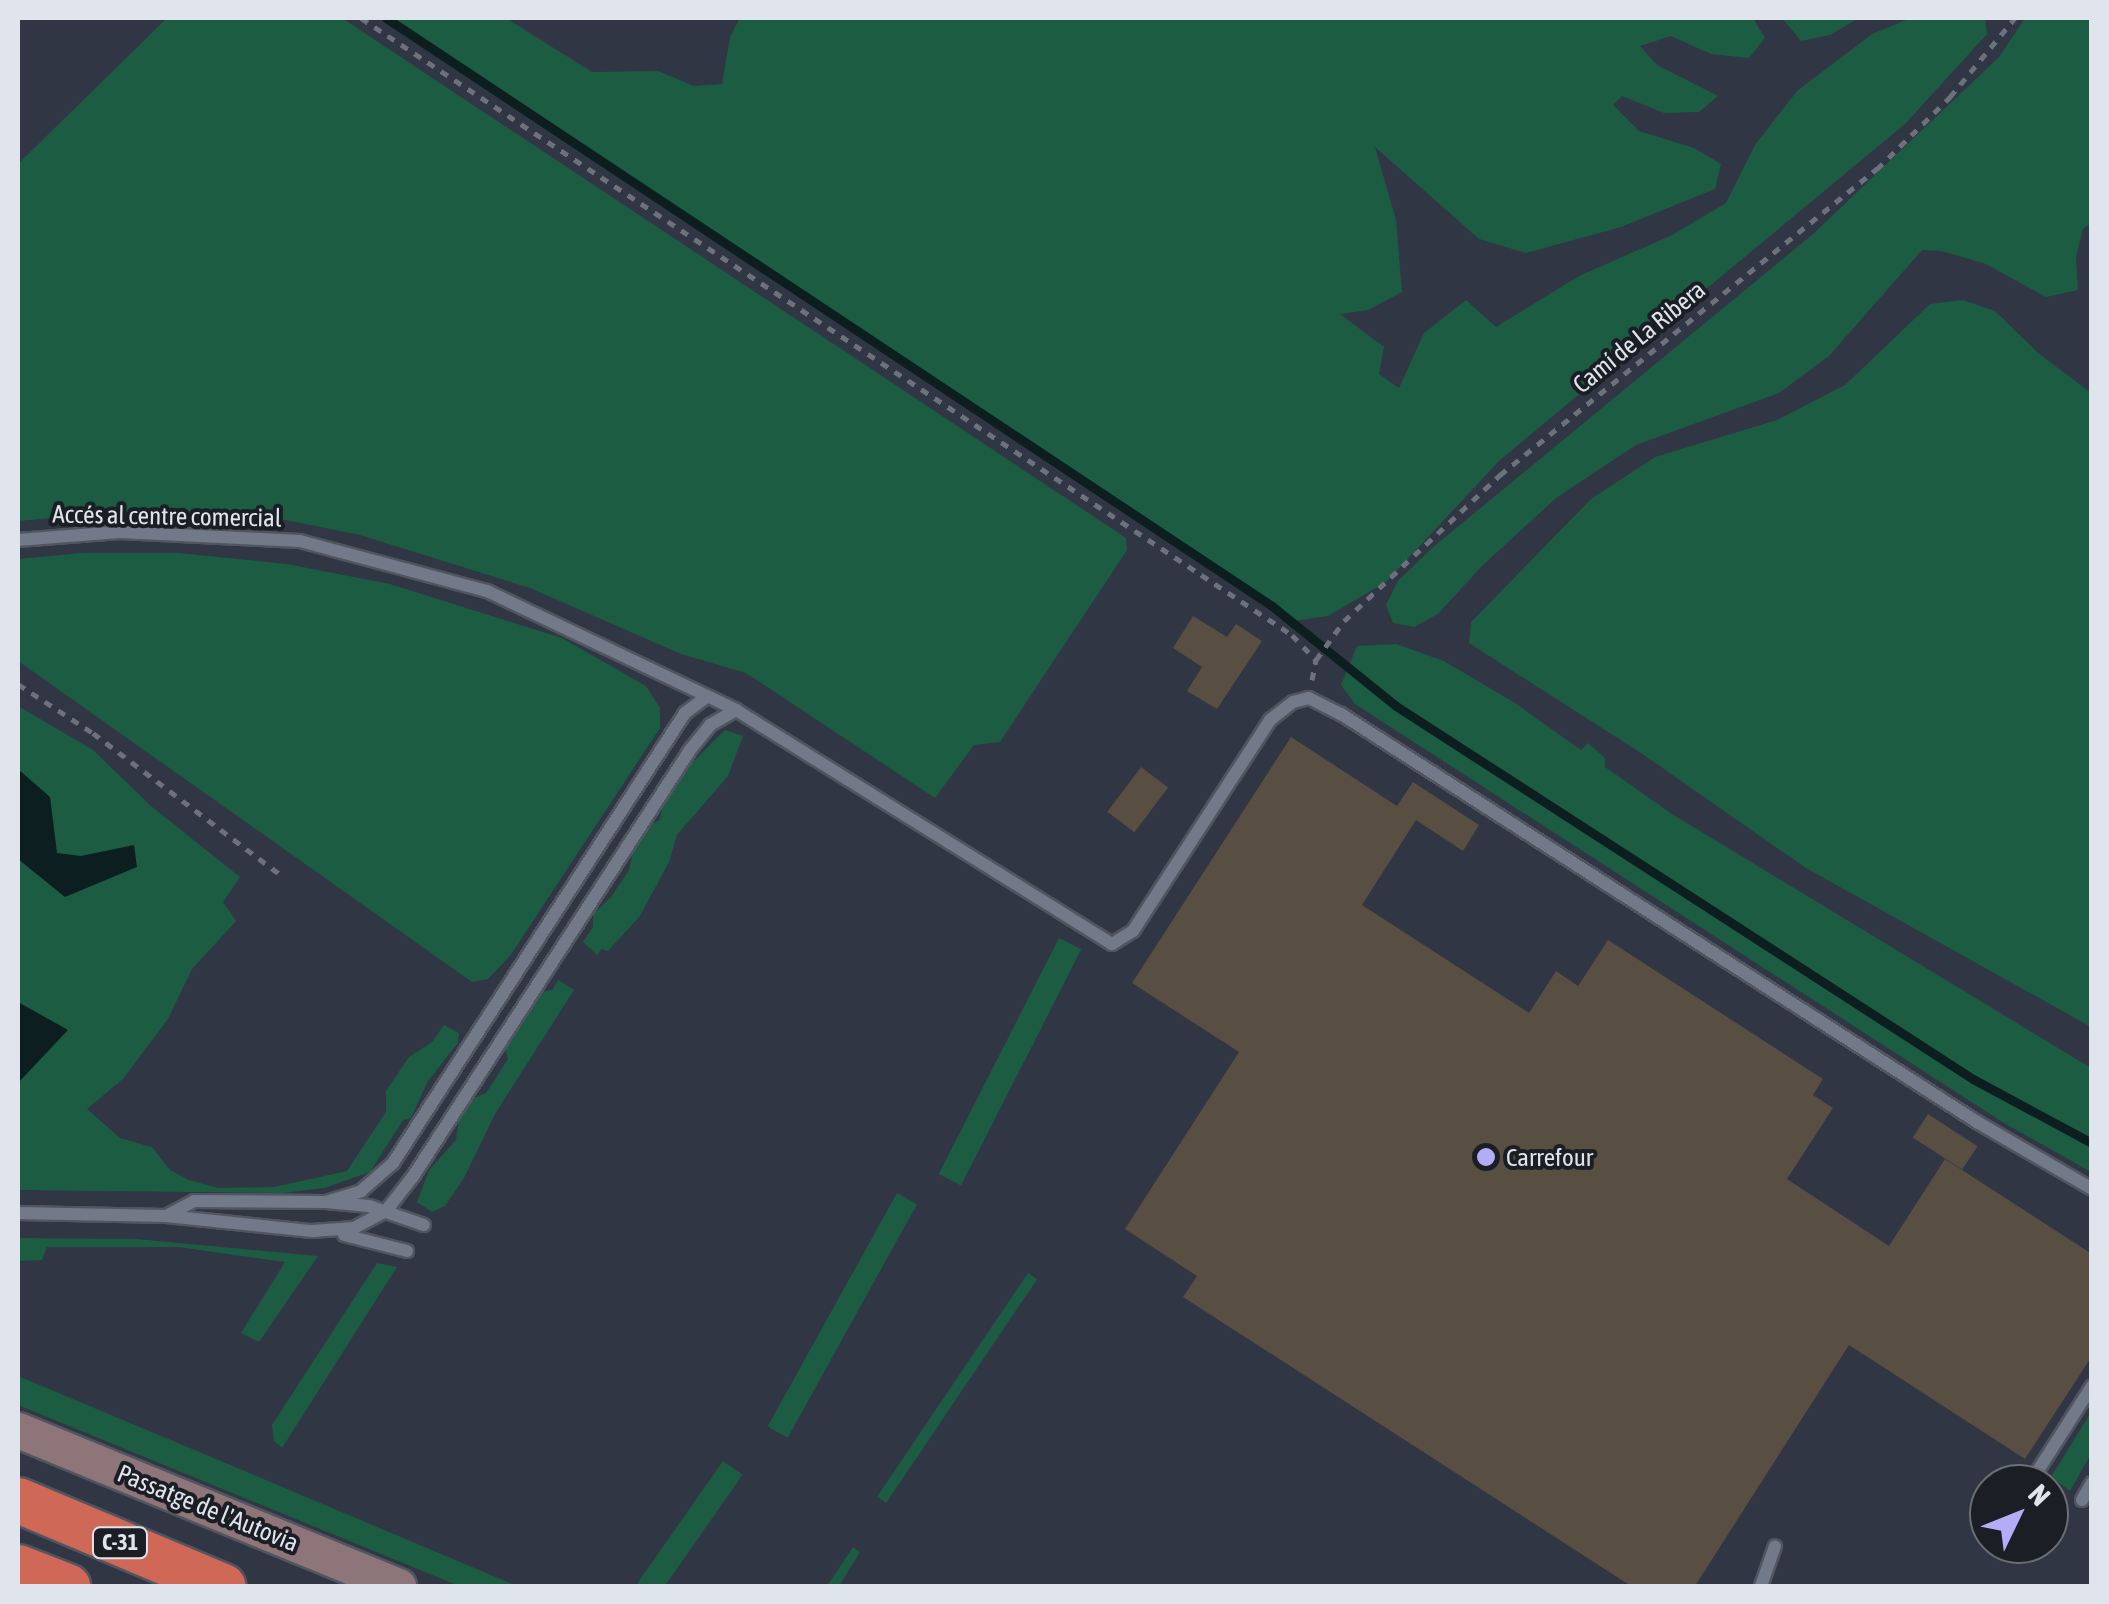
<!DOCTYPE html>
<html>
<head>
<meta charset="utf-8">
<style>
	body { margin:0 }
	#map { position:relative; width:2109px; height:1604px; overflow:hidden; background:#303643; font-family:"Asap Condensed",sans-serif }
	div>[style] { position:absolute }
	.green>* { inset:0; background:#1c5c42; transform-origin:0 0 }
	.water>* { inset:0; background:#0d1e20 }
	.stream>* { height:9px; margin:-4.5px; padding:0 4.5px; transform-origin:4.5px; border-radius:4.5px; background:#0d1e20 }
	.building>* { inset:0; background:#584e41; transform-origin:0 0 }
	.path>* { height:5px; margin-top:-2.5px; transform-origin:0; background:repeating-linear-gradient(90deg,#6c717c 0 8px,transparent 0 16px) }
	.roads { filter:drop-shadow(2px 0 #505560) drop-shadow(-2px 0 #505560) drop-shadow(0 2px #505560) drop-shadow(0 -2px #505560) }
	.lane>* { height:12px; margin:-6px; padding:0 6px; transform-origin:6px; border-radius:6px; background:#727a89 }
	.secondary>* { height:35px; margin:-17.5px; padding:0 17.5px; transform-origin:17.5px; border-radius:17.5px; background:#8e757a }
	.highway>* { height:45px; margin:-22.5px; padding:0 22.5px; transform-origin:22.5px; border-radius:22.5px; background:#d06857 }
	.dots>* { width:28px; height:28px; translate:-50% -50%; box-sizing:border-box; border:5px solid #1b1e24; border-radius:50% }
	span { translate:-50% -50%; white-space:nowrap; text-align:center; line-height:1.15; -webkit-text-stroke:8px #1b1e24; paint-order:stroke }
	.shield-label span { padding:2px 8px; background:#1b1e24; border:2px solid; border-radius:8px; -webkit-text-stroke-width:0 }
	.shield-label { font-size:22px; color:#e0e4ec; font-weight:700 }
	.street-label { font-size:25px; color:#e0e4ec }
	.poi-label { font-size:25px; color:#e0e4ec }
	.left { translate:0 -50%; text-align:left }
	.frame { position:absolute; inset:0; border:20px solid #e0e4ec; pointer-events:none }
	.north { position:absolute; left:1969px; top:1464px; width:100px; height:100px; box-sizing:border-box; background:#1b1e24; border:2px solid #6a6d74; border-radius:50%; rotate:47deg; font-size:28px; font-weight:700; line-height:40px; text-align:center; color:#e0e4ec }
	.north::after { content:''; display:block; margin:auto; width:35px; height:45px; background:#b5acf8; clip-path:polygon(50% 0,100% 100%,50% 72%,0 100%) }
</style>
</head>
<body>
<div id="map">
	<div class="green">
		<div style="clip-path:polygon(167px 18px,342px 18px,1126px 538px,1127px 550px,1000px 742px,974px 745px,935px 798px,746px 673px,681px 654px,530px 588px,360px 535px,266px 516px,175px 522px,156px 512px,117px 512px,18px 521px,18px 164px)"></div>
		<div style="clip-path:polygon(386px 18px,506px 18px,592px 72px,658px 71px,694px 86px,722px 84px,730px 37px,740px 18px,1753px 18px,1765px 38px,1749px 58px,1711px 54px,1671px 36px,1640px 46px,1657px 65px,1718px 96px,1699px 112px,1664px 113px,1622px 96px,1613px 105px,1639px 131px,1694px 148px,1721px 164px,1715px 189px,1621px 227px,1526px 253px,1479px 239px,1375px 147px,1396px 220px,1402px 292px,1368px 310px,1340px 314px,1384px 347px,1379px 374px,1399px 388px,1424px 333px,1466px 300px,1496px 327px,1579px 276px,1672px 235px,1726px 203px,1755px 145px,1797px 91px,1872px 34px,1911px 18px,1985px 18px,1987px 34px,1905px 124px,1500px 460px,1386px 582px,1328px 616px,1294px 621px)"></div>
		<div style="clip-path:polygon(1782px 18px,1859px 18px,1830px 35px,1801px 41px)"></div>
		<div style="clip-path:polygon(2025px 18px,2091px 18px,2091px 223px,2083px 229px,2076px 257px,2078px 290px,2046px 297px,1986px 264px,1942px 251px,1922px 250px,1829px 356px,1779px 393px,1636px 445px,1556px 498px,1481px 567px,1438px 614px,1414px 627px,1393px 623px,1386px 605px,1398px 581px,1432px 548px,1813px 234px,1999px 57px)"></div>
		<div style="clip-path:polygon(1963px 300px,1995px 311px,2038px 353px,2091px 393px,2091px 1027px,1806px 868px,1641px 753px,1469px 643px,1471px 622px,1591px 499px,1655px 457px,1777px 420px,1845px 385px,1930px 304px)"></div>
		<div style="clip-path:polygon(81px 553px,178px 553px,287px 564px,390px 584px,562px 638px,646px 686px,660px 708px,660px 728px,510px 956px,488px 979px,472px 982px,18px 661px,18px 559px)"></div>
		<div style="clip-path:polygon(1396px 644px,1444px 661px,1515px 703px,1581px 750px,1588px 743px,1605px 758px,1605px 767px,1672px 814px,2091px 1068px,2091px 1172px,2004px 1123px,1355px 704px,1341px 685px,1357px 646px)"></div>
		<div style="clip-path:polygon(18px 706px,93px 750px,151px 806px,240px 877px,223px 902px,236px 921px,192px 969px,168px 1019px,123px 1079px,87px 1109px,120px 1138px,152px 1147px,170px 1170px,189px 1180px,218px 1188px,274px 1187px,347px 1171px,386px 1112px,386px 1091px,409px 1057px,432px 1042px,444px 1025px,459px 1033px,458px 1043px,428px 1081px,411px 1118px,403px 1120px,370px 1172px,324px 1188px,283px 1193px,18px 1190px)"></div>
		<div style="clip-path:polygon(725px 730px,743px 736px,728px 776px,677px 835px,669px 862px,640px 916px,608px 951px,602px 949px,597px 955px,583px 942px,593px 927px,593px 914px,611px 897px,629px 870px,638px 830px,660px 820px,664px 790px)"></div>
		<div style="left:1059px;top:938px;width:25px;height:265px;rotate:27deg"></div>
		<div style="clip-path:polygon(558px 980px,574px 990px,495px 1114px,464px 1178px,445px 1206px,432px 1212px,417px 1202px,429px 1170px,456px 1140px,461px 1103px,486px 1093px,508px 1059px,502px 1040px,532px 993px,552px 990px)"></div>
		<div style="left:897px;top:1193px;width:23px;height:267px;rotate:29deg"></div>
		<div style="clip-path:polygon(18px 1238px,136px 1239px,318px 1256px,259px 1342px,241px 1333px,285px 1262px,178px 1247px,47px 1247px,42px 1260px,18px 1261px)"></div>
		<div style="clip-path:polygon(377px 1263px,397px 1267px,282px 1448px,274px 1441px,272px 1425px)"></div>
		<div style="left:1028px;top:1273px;width:11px;height:270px;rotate:34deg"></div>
		<div style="clip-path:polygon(18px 1376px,209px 1456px,517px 1586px,459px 1586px,18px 1405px)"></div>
		<div style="clip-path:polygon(2091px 1412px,2091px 1454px,2070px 1491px,2051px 1477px)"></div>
		<div style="left:723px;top:1461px;width:24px;height:149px;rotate:35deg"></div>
		<div style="clip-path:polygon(853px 1547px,860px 1552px,839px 1586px,827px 1586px)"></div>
	</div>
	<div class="water">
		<div style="clip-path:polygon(18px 769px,50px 797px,57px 853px,81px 856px,134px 845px,137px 867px,65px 897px,18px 859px)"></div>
		<div style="clip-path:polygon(18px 1002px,68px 1030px,18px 1083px)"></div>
	</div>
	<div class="stream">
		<div style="left:386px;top:18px;width:1063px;rotate:33.57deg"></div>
		<div style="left:1272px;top:606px;width:159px;rotate:38.9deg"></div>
		<div style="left:1396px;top:706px;width:687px;rotate:32.88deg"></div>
		<div style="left:1973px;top:1079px;width:135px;rotate:28.3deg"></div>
	</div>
	<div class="building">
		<div style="clip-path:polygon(1193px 616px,1227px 637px,1236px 624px,1262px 641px,1217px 709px,1187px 691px,1202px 667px,1173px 648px)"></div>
		<div style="clip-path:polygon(1291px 737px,1397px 806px,1413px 782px,1479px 825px,1463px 851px,1416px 820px,1362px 905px,1529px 1013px,1556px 971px,1578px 986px,1608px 940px,1823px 1079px,1813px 1095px,1833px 1108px,1787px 1179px,1889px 1246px,1945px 1159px,2092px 1254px,2092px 1356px,2025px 1459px,1849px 1345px,1695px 1586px,1631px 1586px,1183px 1297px,1197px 1276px,1125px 1229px,1239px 1052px,1132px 983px)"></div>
		<div style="left:1141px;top:767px;width:34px;height:56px;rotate:37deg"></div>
		<div style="left:1928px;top:1114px;width:59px;height:28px;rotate:33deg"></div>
	</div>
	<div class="path">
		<div style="left:361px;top:18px;width:1117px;rotate:33.53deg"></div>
		<div style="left:1292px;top:635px;width:35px;rotate:46deg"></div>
		<div style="left:1312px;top:680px;width:20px;rotate:-79deg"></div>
		<div style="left:1316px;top:660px;width:48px;rotate:-54.3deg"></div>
		<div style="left:1344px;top:621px;width:214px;rotate:-43.1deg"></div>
		<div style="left:1500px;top:475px;width:486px;rotate:-39.1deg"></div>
		<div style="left:1877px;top:169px;width:103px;rotate:-44.6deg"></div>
		<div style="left:1950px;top:97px;width:102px;rotate:-50.6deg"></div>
		<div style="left:18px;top:684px;width:90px;rotate:33.2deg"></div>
		<div style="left:93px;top:733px;width:236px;rotate:37.1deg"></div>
	</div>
	<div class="roads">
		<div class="lane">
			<div style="left:18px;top:540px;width:102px;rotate:-4.5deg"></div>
			<div style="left:120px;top:532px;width:180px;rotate:2.9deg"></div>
			<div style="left:300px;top:541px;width:194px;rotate:15deg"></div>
			<div style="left:487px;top:591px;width:276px;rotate:25.5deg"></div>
			<div style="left:736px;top:710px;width:443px;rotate:31.9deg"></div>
			<div style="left:1112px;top:944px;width:25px;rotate:-32deg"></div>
			<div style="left:1133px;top:931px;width:252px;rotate:-57deg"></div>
			<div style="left:1270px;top:720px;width:29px;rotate:-38deg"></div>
			<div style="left:1293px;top:702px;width:16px;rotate:-14deg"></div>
			<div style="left:1309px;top:698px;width:36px;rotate:27deg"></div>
			<div style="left:1341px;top:714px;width:756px;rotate:32.68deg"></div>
			<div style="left:1977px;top:1122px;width:133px;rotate:30.2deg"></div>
			<div style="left:326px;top:1202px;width:37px;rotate:-17deg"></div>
			<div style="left:361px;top:1191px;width:43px;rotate:-41.2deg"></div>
			<div style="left:393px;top:1163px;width:536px;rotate:-57.02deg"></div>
			<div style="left:685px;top:713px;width:25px;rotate:-37deg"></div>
			<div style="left:18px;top:1213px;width:148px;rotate:1.2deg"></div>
			<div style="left:166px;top:1216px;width:147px;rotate:5.9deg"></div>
			<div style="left:312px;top:1231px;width:42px;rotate:-4.1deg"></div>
			<div style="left:354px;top:1228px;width:36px;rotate:-28deg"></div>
			<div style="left:386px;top:1211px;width:46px;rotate:-52.1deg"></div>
			<div style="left:414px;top:1175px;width:507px;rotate:-57deg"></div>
			<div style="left:690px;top:750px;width:32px;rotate:-51deg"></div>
			<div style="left:710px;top:725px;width:30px;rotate:-30deg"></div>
			<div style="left:166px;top:1216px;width:32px;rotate:-28deg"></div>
			<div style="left:194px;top:1201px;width:132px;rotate:0.4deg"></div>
			<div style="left:326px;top:1202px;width:43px;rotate:5.3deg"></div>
			<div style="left:369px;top:1206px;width:58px;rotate:19.1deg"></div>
			<div style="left:344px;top:1235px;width:65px;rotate:14.3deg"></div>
			<div style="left:2030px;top:1483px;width:115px;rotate:-57.4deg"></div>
			<div style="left:2082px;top:1500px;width:20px;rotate:-60deg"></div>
			<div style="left:1761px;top:1586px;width:42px;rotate:-70.7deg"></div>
		</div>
		<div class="secondary">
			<div style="left:18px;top:1430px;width:411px;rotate:22.3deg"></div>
		</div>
		<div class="highway">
			<div style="left:18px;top:1500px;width:222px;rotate:22.8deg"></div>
			<div style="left:18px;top:1567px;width:53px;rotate:21.2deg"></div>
		</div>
	</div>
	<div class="dots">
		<div style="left:1486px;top:1157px;background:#b5acf8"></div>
	</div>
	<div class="shield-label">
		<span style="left:120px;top:1543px">C-31</span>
	</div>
	<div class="street-label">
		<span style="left:1639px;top:337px;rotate:-39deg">Camí de La Ribera</span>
		<span style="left:167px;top:516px;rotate:1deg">Accés al centre comercial</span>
		<span style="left:208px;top:1508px;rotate:22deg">Passatge de l'Autovia</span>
	</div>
	<div class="poi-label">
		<span class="left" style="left:1506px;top:1157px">Carrefour</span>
	</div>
	<div class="frame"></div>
	<div class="north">N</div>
</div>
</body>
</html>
